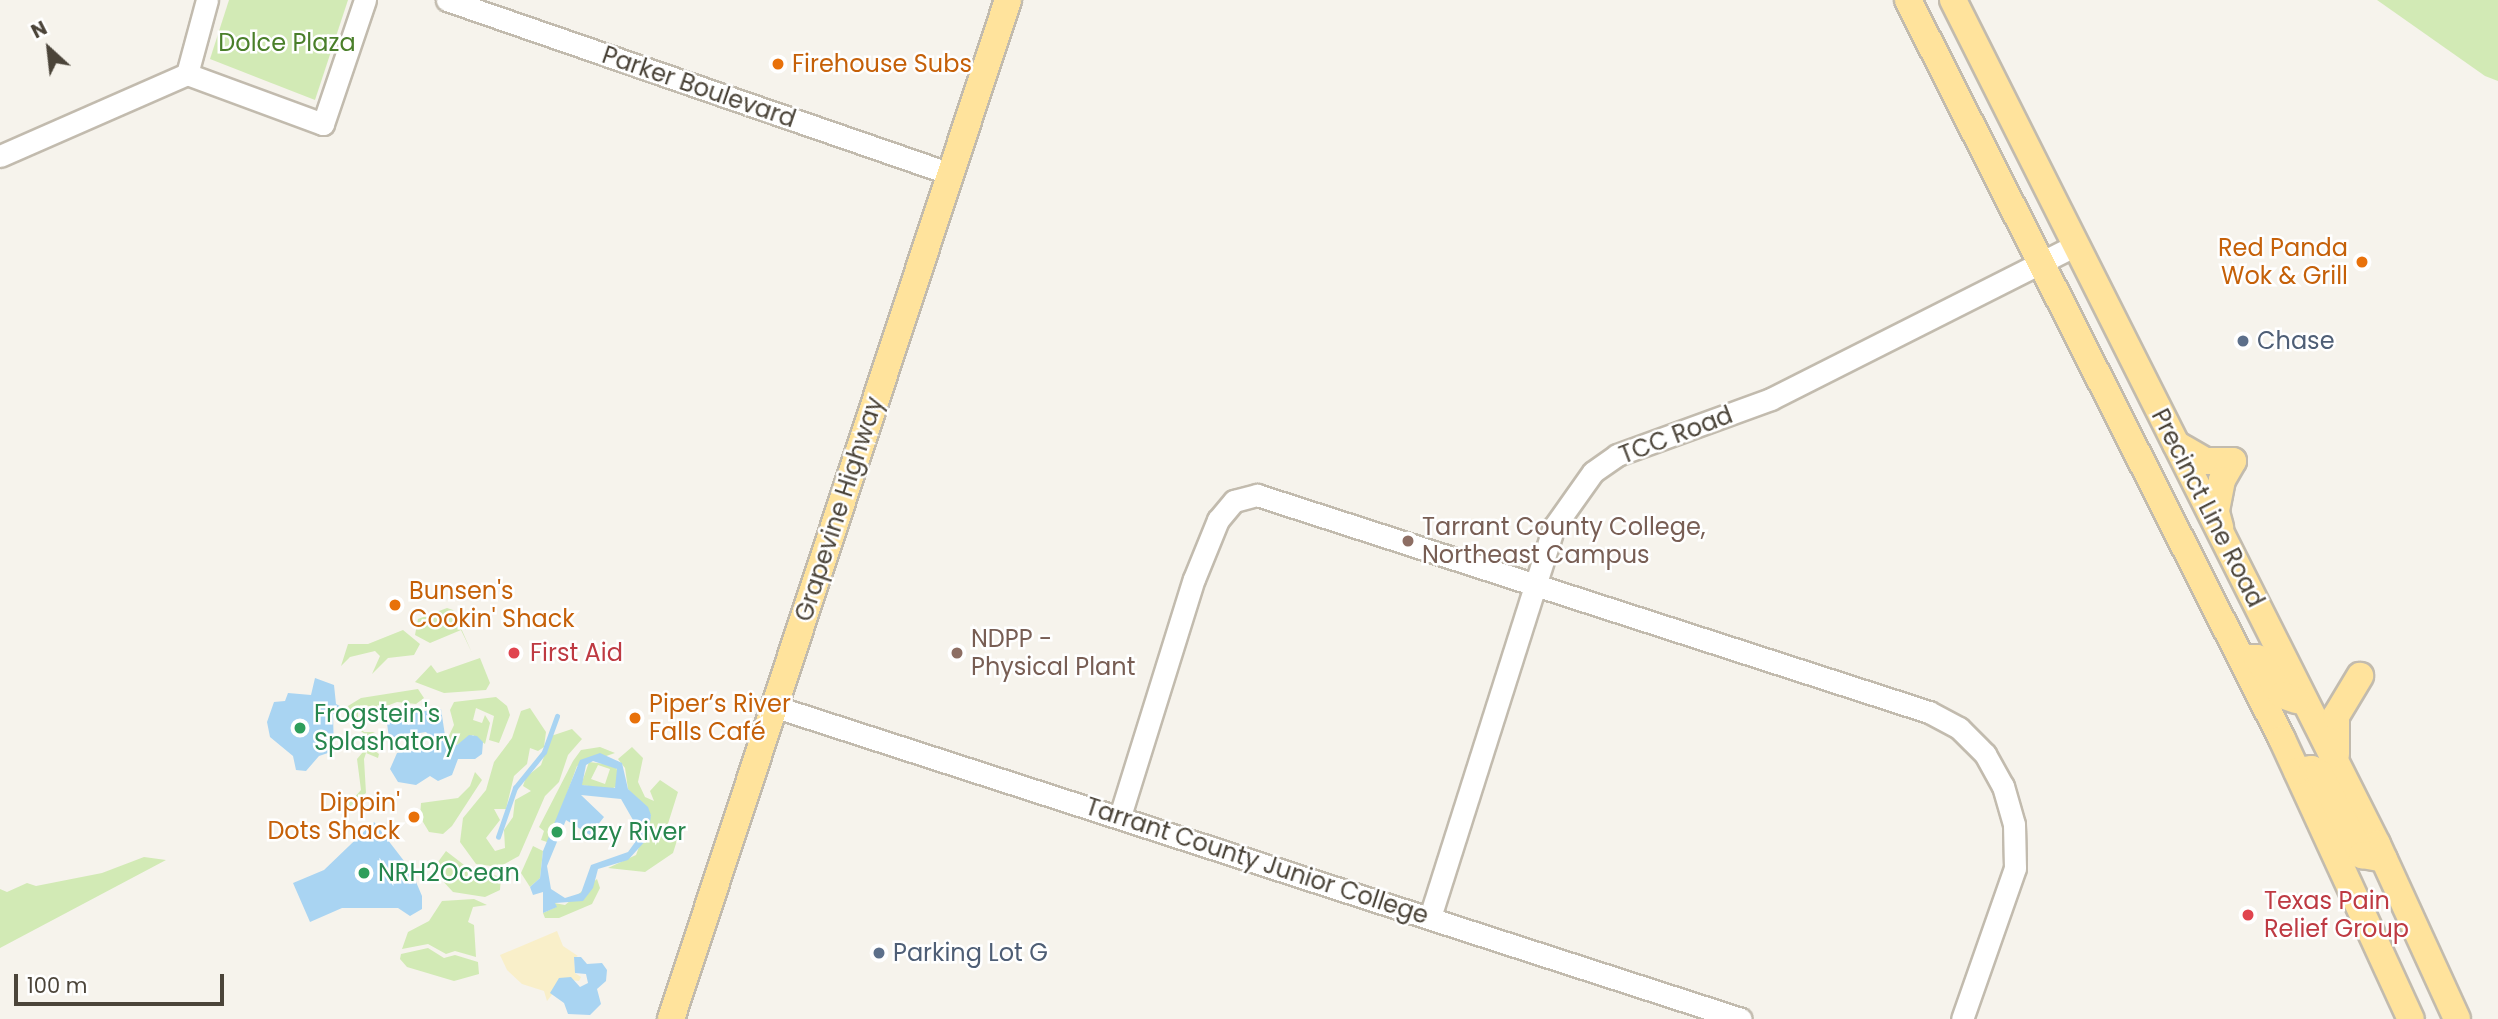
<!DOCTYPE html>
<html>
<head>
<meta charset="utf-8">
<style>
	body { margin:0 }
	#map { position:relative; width:2498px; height:1019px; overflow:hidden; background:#f6f3ec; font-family:Poppins,sans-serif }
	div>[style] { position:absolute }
	.green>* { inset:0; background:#d2eab5 }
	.sand>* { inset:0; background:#f9efc9 }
	.water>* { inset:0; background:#a9d4f2 }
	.stream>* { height:4.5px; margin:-2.25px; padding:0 2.25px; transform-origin:2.25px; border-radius:2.25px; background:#a9d4f2 }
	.roads { filter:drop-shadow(2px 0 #c2bbae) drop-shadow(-2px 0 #c2bbae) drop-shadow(0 2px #c2bbae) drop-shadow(0 -2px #c2bbae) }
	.minor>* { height:21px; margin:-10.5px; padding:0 10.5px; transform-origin:10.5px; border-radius:10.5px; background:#fff }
	.major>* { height:26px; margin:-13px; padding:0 13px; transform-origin:13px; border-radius:13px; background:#ffe39c }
	.dots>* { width:19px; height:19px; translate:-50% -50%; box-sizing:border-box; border:4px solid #fff; border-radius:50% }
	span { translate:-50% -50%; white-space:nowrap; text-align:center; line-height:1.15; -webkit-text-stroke:5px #fff; paint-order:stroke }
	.park-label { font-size:24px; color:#4a7f2a }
	.food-label { font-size:24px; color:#c56008 }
	.left { translate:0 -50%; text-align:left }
	.right { translate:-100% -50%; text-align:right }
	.street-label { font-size:24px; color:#4b4439 }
	.service-label { font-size:24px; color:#4e5e75 }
	.education-label { font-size:24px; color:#785e54 }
	.health-label { font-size:24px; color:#be3a42 }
	.leisure-label { font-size:24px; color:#27864d }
	.north { position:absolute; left:14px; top:14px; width:70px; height:70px; -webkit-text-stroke:5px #fff; paint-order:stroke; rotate:333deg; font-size:19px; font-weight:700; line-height:28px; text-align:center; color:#4b4439 }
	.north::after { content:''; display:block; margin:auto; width:24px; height:32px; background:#4b4439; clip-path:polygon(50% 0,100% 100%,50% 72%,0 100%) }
	.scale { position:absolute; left:14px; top:974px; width:210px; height:32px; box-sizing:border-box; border:4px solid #4b4439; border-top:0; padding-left:9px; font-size:21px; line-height:24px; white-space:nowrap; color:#4b4439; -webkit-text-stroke:5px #fff; paint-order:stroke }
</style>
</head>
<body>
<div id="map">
	<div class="green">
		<div style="clip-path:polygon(229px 0,348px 0,315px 100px,210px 59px)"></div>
		<div style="clip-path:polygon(2377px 0,2498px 0,2498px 81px,2485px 76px)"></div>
		<div style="clip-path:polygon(447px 608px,453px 610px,472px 653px,461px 630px,430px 643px,415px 635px,418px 619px)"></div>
		<div style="clip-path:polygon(403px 630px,420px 644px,414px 655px,388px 658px,372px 674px,380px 656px,375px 651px,350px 657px,341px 666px,348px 644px,368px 644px)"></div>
		<div style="clip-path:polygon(480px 658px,490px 683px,486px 690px,444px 693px,415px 682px,431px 665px,437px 673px)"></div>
		<div style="clip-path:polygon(418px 689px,424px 698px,416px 704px,397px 702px,379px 709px,364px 705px,358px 711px,358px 725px,364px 732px,375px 732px,367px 736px,356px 727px,348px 706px,361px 698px)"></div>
		<div style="clip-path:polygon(496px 697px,507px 706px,510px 715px,499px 743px,489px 740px,494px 716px,476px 708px,473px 720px,482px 723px,485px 715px,490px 723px,485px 744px,473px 735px,457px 745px,446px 742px,454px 725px,450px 710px,454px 702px)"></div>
		<div style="clip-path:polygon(530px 708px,546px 732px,544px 747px,538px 751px,530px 748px,527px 764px,514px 776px,506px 809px,494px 809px,500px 820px,486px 838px,495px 851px,505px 848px,504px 830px,513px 817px,515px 800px,531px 791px,523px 786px,526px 777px,541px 765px,551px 736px,572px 729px,582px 739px,568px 755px,559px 782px,545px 796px,519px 856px,499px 867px,476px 864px,460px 842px,463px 818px,486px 790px,494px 762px,512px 738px,521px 711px)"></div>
		<div style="clip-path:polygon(368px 746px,379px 754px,378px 758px,366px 753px,364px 759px,366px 793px,342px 813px,344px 800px,353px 799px,361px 790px,357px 759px)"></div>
		<div style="clip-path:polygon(600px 747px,615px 753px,577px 766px,552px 834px,547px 842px,541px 840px,544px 831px,539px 827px,573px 761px,581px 750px)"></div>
		<div style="clip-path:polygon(632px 747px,643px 758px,638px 782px,645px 797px,654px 801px,650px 791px,660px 780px,678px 792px,666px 830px,679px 834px,673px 853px,645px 872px,608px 868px,636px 855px,651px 815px,628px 789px,625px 768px,618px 759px)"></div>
		<div style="clip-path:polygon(evenodd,589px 762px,614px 765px,619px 773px,618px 786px,611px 789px,581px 785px,589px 762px,598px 765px,610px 769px,605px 784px,591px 779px,598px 765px)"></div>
		<div style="clip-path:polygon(475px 772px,482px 780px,452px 826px,443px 834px,429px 832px,420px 817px,421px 803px,458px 798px,470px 786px)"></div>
		<div style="clip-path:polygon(533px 846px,543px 851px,540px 878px,530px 887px,521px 873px)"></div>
		<div style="clip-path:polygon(446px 851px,468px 868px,501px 877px,500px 890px,485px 897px,453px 892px,441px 879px,444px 871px,438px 862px)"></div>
		<div style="clip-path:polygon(144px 857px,166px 860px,0 948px,0 889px,7px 892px,27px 883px,36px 886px,102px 873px)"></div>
		<div style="clip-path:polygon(597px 879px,600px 888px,592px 904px,559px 918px,545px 918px,543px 913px,556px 907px,554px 903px,565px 905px)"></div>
		<div style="clip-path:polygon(474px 899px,487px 905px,473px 907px,468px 922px,474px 925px,476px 957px,455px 951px,446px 954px,428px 944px,402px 949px,408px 932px,429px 921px,442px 901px)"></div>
		<div style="clip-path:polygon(428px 948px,444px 958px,455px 955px,478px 962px,479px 974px,454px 981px,407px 967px,400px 959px,401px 954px)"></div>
	</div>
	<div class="sand">
		<div style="clip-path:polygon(557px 931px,563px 946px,578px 956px,574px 958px,575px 973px,581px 977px,579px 981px,564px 979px,547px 1001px,544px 991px,522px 984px,507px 970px,500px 955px)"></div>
	</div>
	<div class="water">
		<div style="clip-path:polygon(315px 678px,334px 685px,336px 704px,349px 711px,333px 714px,334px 751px,319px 756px,306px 771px,296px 770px,293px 756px,270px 737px,267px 722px,274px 702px,285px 701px,288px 693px,311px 695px)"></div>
		<div style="clip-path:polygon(441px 709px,446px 742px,457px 745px,469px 735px,477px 736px,483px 742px,482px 754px,475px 759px,458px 759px,452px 775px,438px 781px,430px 776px,416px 785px,398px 782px,390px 769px,397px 753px,427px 749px,434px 741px,426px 732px,389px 738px,386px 716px)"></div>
		<div style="clip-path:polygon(evenodd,600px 753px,622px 763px,628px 789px,648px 807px,651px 815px,648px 838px,628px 860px,598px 869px,593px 888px,583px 901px,555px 903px,557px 907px,543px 913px,543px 892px,533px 895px,530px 887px,540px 878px,543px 851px,580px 760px,600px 753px,593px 761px,617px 769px,615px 788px,582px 785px,586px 765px,593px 761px,600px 753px,581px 795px,621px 799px,641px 834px,628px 852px,591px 865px,581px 893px,565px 898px,551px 889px,547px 866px,566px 820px,590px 835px,604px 817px,581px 795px)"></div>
		<div style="clip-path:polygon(374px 822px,411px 870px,422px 896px,422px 909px,410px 916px,398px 908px,342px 908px,310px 922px,293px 883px,324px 870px)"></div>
		<div style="clip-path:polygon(574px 957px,581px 957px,587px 964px,602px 963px,607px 970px,606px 981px,597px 989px,601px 1004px,590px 1015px,568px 1014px,564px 1003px,550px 993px,559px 978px,571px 977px,580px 987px,588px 983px,586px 974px,575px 973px)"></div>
	</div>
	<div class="stream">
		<div style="left:498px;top:837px;width:52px;rotate:-70.9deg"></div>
		<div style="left:515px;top:788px;width:46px;rotate:-51.1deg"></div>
		<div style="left:544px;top:752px;width:38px;rotate:-70deg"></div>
	</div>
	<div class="roads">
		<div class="minor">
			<div style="left:447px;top:0;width:533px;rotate:19.05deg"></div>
			<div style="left:187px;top:74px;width:145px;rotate:20.2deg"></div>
			<div style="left:323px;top:124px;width:131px;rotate:-71.3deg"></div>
			<div style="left:0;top:156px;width:204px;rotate:-23.7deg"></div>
			<div style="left:187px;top:74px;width:77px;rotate:-74.9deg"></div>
			<div style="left:773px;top:706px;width:1017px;rotate:17.92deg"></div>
			<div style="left:1120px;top:816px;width:248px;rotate:-72.7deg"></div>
			<div style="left:1194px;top:579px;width:64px;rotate:-67.9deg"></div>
			<div style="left:1218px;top:520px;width:25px;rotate:-50deg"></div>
			<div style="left:1234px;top:501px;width:24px;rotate:-15deg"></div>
			<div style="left:1257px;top:495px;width:706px;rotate:17.9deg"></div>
			<div style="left:1929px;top:712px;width:34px;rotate:28deg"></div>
			<div style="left:1959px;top:728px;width:37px;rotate:45deg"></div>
			<div style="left:1985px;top:754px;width:37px;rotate:61deg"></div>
			<div style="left:2003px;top:786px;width:40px;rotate:74deg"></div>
			<div style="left:2014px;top:824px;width:44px;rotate:88.7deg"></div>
			<div style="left:2015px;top:868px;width:160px;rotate:109.3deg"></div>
			<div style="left:1430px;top:917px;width:409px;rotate:-72.4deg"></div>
			<div style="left:1554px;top:527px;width:67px;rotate:-54.7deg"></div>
			<div style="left:1593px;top:472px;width:29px;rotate:-35deg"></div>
			<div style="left:1617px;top:455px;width:164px;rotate:-20deg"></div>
			<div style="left:1771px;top:399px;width:342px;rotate:-26.8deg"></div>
		</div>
		<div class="major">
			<div style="left:1908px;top:0;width:828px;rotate:63.16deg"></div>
			<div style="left:2282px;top:739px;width:308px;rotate:65.3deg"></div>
			<div style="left:1953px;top:0;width:945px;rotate:63.33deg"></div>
			<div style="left:2377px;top:844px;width:192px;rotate:65.4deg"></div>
			<div style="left:2176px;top:444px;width:34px;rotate:30deg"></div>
			<div style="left:2205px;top:461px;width:28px"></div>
			<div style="left:2233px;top:461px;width:22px;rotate:120deg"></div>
			<div style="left:2222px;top:480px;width:33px;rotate:101deg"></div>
			<div style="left:2216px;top:512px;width:16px;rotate:75deg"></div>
			<div style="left:2242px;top:658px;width:15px"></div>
			<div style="left:2257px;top:658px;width:45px;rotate:56deg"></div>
			<div style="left:2282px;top:695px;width:15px;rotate:20deg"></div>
			<div style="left:2336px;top:754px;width:38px;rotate:-90deg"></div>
			<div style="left:2336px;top:716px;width:47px;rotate:-59deg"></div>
			<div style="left:2297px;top:771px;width:15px;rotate:-8deg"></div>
			<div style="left:2312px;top:769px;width:8px;rotate:30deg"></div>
			<div style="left:2319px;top:773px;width:93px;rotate:62.3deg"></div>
			<div style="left:2362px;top:855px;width:22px;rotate:10deg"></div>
			<div style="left:671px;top:1019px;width:1073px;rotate:-71.7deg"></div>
		</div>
	</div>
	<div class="dots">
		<div style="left:778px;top:64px;background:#e8710a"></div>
		<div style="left:2362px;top:262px;background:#e8710a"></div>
		<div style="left:2243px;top:341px;background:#5c6f8a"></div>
		<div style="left:1408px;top:541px;background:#8d6e63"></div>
		<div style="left:395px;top:605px;background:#e8710a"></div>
		<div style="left:514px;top:653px;background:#e0444e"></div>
		<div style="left:957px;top:653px;background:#8d6e63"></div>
		<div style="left:635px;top:718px;background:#e8710a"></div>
		<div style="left:300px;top:728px;background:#2e9e5b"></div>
		<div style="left:414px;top:817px;background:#e8710a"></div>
		<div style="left:557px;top:832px;background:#2e9e5b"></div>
		<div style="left:364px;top:873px;background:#2e9e5b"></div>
		<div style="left:2248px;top:915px;background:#e0444e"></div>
		<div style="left:879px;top:953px;background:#5c6f8a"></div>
	</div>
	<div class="park-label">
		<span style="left:287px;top:43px">Dolce Plaza</span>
	</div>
	<div class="food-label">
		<span class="left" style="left:792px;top:64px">Firehouse Subs</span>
		<span class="right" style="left:2348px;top:262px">Red Panda<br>Wok &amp; Grill</span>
		<span class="left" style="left:409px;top:605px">Bunsen's<br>Cookin' Shack</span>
		<span class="left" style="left:649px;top:718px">Piper’s River<br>Falls Café</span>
		<span class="right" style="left:400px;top:817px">Dippin'<br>Dots Shack</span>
	</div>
	<div class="street-label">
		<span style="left:699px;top:87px;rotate:19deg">Parker Boulevard</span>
		<span style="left:1676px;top:435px;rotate:-21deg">TCC Road</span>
		<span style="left:2208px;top:508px;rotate:63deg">Precinct Line Road</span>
		<span style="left:839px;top:509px;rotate:-72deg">Grapevine Highway</span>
		<span style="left:1257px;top:861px;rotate:18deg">Tarrant County Junior College</span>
	</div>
	<div class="service-label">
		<span class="left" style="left:2257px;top:341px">Chase</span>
		<span class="left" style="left:893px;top:953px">Parking Lot G</span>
	</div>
	<div class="education-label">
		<span class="left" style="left:1422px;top:541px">Tarrant County College,<br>Northeast Campus</span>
		<span class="left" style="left:971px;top:653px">NDPP -<br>Physical Plant</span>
	</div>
	<div class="health-label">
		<span class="left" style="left:530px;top:653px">First Aid</span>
		<span class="left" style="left:2264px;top:915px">Texas Pain<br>Relief Group</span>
	</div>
	<div class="leisure-label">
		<span class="left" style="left:314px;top:728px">Frogstein's<br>Splashatory</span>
		<span class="left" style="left:571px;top:832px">Lazy River</span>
		<span class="left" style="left:378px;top:873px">NRH2Ocean</span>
	</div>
	<div class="north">N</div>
	<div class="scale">100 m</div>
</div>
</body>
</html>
